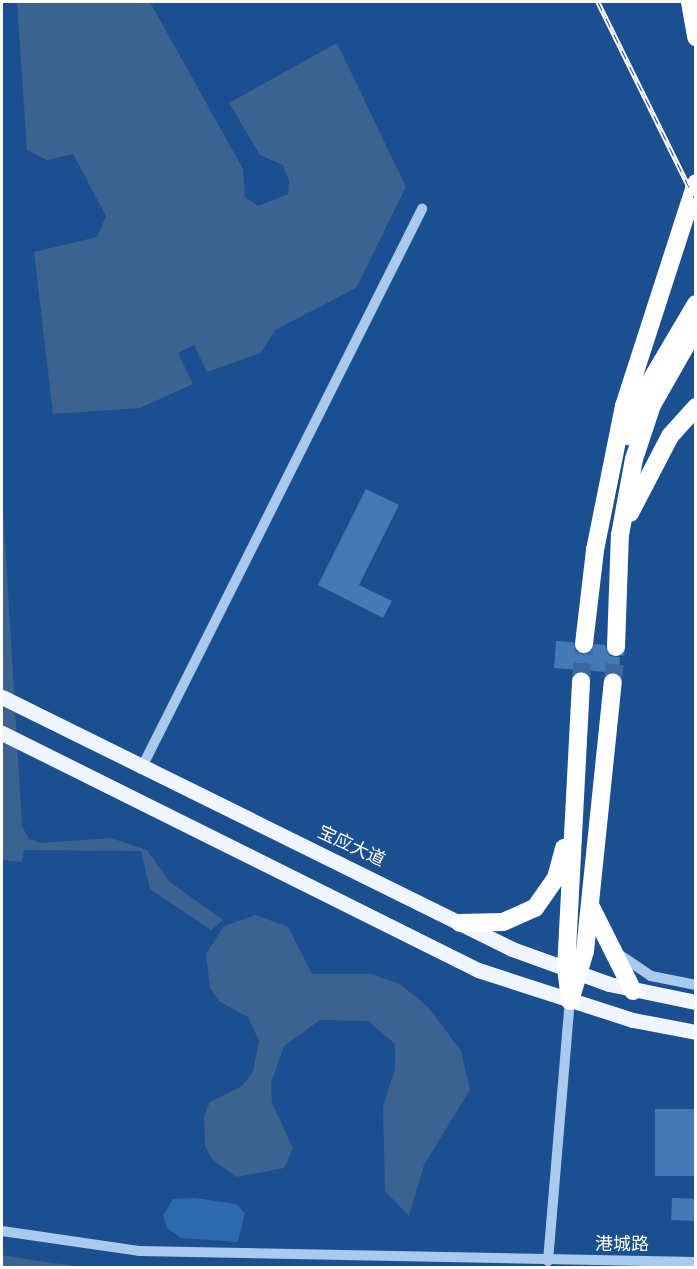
<!DOCTYPE html>
<html>
<head>
<meta charset="utf-8">
<style>
	body { margin:0 }
	#map { position:relative; width:697px; height:1269px; overflow:hidden; background:#1b4f8f; font-family:"Source Sans 3","Noto Sans SC",sans-serif }
	div>[style] { position:absolute }
	.green>* { inset:0; background:#2e69ad }
	.water>* { inset:0; background:#3c6290 }
	.building>* { inset:0; background:#4478b7; transform-origin:0 0 }
	.highway-tunnel>* { height:18px; margin-top:-9px; transform-origin:0; background:repeating-linear-gradient(90deg,#3d69a0 0 18px,transparent 0 27px) }
	.minor>* { height:10px; margin:-5px; padding:0 5px; transform-origin:5px; border-radius:5px; background:#a9c9ee }
	.major>* { height:15px; margin:-7.5px; padding:0 7.5px; transform-origin:7.5px; border-radius:7.5px; background:#f0f6ff }
	.highway>* { height:18px; margin:-9px; padding:0 9px; transform-origin:9px; border-radius:9px; background:#fff }
	.rail>* { height:5px; margin-top:-2.5px; transform-origin:0; background:repeating-linear-gradient(90deg,#1b4f8f 0 9px,#fff 0 18px); box-sizing:border-box; border-block:2px solid #fff }
	span { translate:-50% -50%; white-space:nowrap; text-align:center; line-height:1.15; -webkit-text-stroke:4.5px #1b4f8f; paint-order:stroke }
	.street-label { font-size:18px; color:#fff }
	.frame { position:absolute; inset:0; border:3px solid #fff; pointer-events:none }
</style>
</head>
<body>
<div id="map">
	<div class="green">
		<div style="clip-path:polygon(195px 1198px,236px 1204px,245px 1213px,238px 1242px,181px 1238px,167px 1228px,163px 1215px,173px 1199px)"></div>
	</div>
	<div class="water">
		<div style="clip-path:polygon(17px 2px,150px 2px,243px 169px,245px 197px,258px 206px,288px 194px,289px 181px,283px 165px,260px 155px,229px 103px,337px 43px,406px 187px,356px 288px,275px 330px,261px 353px,207px 372px,194px 345px,178px 353px,193px 384px,140px 408px,53px 414px,34px 252px,97px 237px,106px 216px,73px 154px,47px 160px,27px 150px)"></div>
		<div style="clip-path:polygon(2px 490px,22px 826px,29px 839px,41px 843px,111px 838px,147px 850px,170px 882px,223px 920px,211px 930px,150px 889px,141px 851px,24px 850px,22px 862px,2px 860px)"></div>
		<div style="clip-path:polygon(256px 915px,288px 927px,312px 974px,372px 974px,400px 984px,428px 1007px,461px 1051px,470px 1090px,424px 1165px,409px 1216px,385px 1191px,383px 1106px,395px 1069px,395px 1044px,368px 1021px,320px 1020px,284px 1046px,271px 1083px,272px 1103px,293px 1148px,284px 1168px,236px 1177px,212px 1159px,205px 1146px,204px 1116px,210px 1102px,242px 1086px,253px 1072px,259px 1041px,248px 1017px,220px 1002px,210px 988px,206px 954px,224px 926px)"></div>
		<div style="clip-path:polygon(2px 1255px,32px 1260px,83px 1267px,2px 1267px)"></div>
	</div>
	<div class="building">
		<div style="clip-path:polygon(366px 489px,399px 505px,359px 585px,392px 601px,383px 618px,318px 585px)"></div>
		<div style="clip-path:polygon(556px 641px,573px 642px,583px 655px,595px 644px,605px 645px,610px 656px,620px 657px,619px 673px,554px 668px)"></div>
		<div style="left:696px;top:1109px;width:67px;height:41px;rotate:90deg"></div>
		<div style="left:672px;top:1198px;width:24px;height:22px;rotate:2deg"></div>
	</div>
	<div class="highway-tunnel">
		<div style="left:581px;top:681px;width:37px;rotate:-85deg"></div>
		<div style="left:613px;top:682px;width:35px;rotate:-85deg"></div>
	</div>
	<div class="minor">
		<div style="left:141px;top:769px;width:627px;rotate:-63.35deg"></div>
		<div style="left:617px;top:953px;width:41px;rotate:34.1deg"></div>
		<div style="left:651px;top:976px;width:46px;rotate:11.3deg"></div>
		<div style="left:2px;top:1231px;width:138px;rotate:8.3deg"></div>
		<div style="left:139px;top:1251px;width:557px;rotate:1.13deg"></div>
		<div style="left:548px;top:1261px;width:261px;rotate:-85.2deg"></div>
	</div>
	<div class="major">
		<div style="left:2px;top:697px;width:569px;rotate:26.29deg"></div>
		<div style="left:512px;top:949px;width:103px;rotate:19.8deg"></div>
		<div style="left:609px;top:984px;width:89px;rotate:11.7deg"></div>
		<div style="left:2px;top:733px;width:532px;rotate:26.47deg"></div>
		<div style="left:478px;top:970px;width:163px;rotate:17.9deg"></div>
		<div style="left:633px;top:1020px;width:64px;rotate:10.8deg"></div>
	</div>
	<div class="highway">
		<div style="left:690px;top:2px;width:36px;rotate:80deg"></div>
		<div style="left:627px;top:436px;width:41px;rotate:-70.3deg"></div>
		<div style="left:641px;top:397px;width:108px;rotate:-59.4deg"></div>
		<div style="left:630px;top:513px;width:87px;rotate:-62.5deg"></div>
		<div style="left:670px;top:436px;width:39px;rotate:-48deg"></div>
		<div style="left:584px;top:644px;width:95px;rotate:-83.3deg"></div>
		<div style="left:595px;top:550px;width:147px;rotate:-78.6deg"></div>
		<div style="left:624px;top:406px;width:234px;rotate:-72.1deg"></div>
		<div style="left:616px;top:647px;width:112px;rotate:-88deg"></div>
		<div style="left:620px;top:535px;width:77px;rotate:-79.6deg"></div>
		<div style="left:634px;top:459px;width:57px;rotate:-71.6deg"></div>
		<div style="left:652px;top:405px;width:89px;rotate:-60.3deg"></div>
		<div style="left:591px;top:907px;width:94px;rotate:63.4deg"></div>
		<div style="left:460px;top:923px;width:43px;rotate:-1.3deg"></div>
		<div style="left:503px;top:922px;width:35px;rotate:-24deg"></div>
		<div style="left:535px;top:908px;width:37px;rotate:-55deg"></div>
		<div style="left:556px;top:878px;width:31px;rotate:-75deg"></div>
		<div style="left:570px;top:1000px;width:31px;rotate:-97deg"></div>
		<div style="left:566px;top:969px;width:288px;rotate:-87deg"></div>
		<div style="left:570px;top:1001px;width:52px;rotate:-73.3deg"></div>
		<div style="left:585px;top:951px;width:270px;rotate:-84.1deg"></div>
	</div>
	<div class="rail">
		<div style="left:598px;top:2px;width:222px;rotate:63.8deg"></div>
	</div>
	<div class="street-label">
		<span style="left:351px;top:847px;rotate:25deg">宝应大道</span>
		<span style="left:622px;top:1245px">港城路</span>
	</div>
	<div class="frame"></div>
</div>
</body>
</html>
